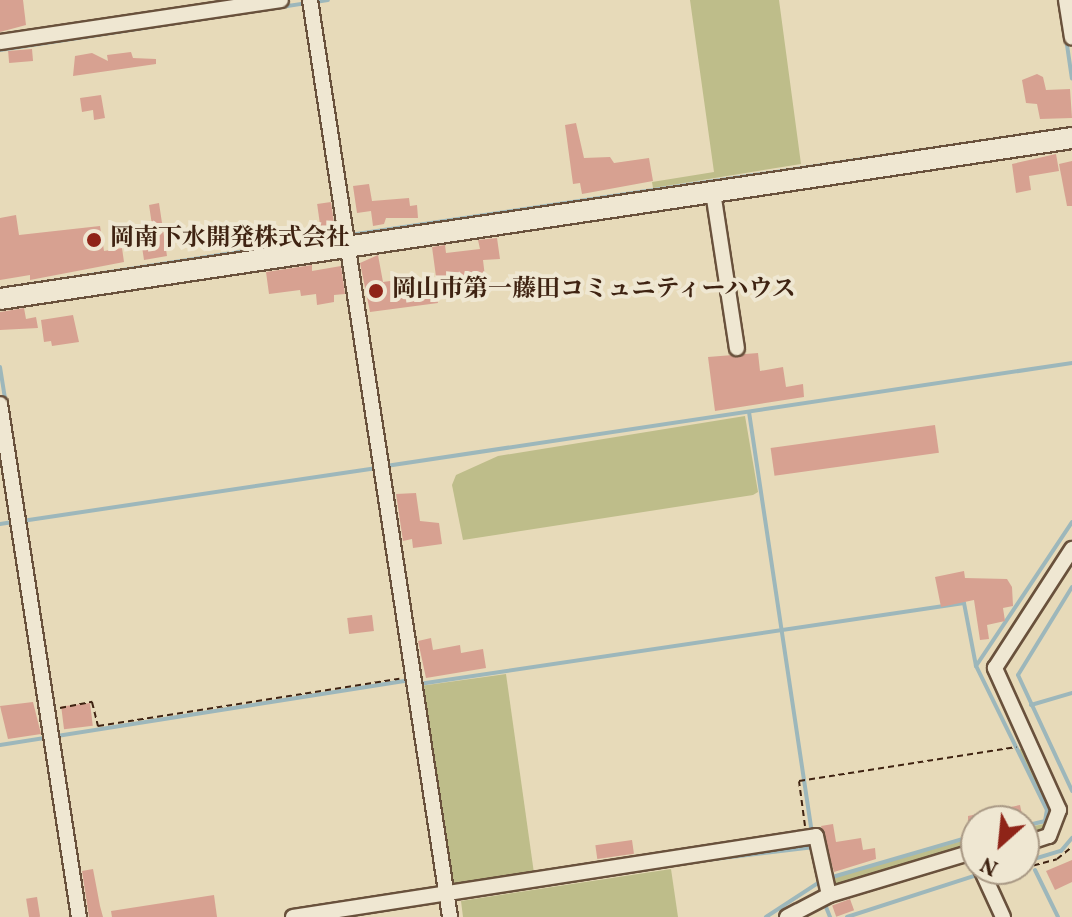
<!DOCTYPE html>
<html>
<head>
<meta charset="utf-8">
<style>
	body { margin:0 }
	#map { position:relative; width:1072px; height:917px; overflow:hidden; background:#e7dab9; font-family:Vollkorn,"Noto Serif JP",serif }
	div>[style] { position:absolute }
	.green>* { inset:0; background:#bebd8a; transform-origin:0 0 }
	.stream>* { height:4px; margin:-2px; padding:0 2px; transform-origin:2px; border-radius:2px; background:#9db7bb }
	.building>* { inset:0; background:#d7a191; transform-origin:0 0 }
	.path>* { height:2px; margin-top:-1px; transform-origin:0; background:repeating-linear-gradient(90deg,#3f2312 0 6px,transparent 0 10px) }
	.roads { filter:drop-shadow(2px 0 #69513c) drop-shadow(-2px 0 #69513c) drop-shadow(0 2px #69513c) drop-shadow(0 -2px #69513c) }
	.street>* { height:14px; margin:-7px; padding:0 7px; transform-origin:7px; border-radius:7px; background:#efe7d2 }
	.secondary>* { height:20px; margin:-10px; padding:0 10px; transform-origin:10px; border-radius:10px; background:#efe7d2 }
	.dots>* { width:22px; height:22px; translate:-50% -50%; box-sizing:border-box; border:4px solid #efe7d2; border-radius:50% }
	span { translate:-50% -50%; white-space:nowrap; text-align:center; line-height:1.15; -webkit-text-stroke:8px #efe7d2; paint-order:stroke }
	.poi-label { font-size:24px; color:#3f2312; font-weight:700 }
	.left { translate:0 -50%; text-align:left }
	.north { position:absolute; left:960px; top:805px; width:80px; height:80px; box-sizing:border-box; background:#efe7d2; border:2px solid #a99985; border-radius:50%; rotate:207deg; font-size:22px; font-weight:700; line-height:32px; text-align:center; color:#3f2312 }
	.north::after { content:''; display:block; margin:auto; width:28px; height:36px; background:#8f2418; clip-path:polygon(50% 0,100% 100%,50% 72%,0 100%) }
</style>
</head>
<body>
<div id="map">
	<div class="green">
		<div style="clip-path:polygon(690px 0,779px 0,801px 164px,653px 188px,652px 182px,714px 172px)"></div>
		<div style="clip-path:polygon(745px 416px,758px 492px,753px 495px,463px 540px,452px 485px,456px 475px,498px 456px)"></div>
		<div style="left:506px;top:674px;width:203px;height:83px;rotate:82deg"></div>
		<div style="clip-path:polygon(1025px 747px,1055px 812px,1051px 827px,1035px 836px,1024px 835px,1024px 828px,1044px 824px,1050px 815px,1018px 750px)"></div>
		<div style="clip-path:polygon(972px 838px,973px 845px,831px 888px,828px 879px)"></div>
		<div style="clip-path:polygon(671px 869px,678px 917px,463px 917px,461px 901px)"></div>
	</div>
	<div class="stream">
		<div style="left:317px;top:0;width:194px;rotate:81.4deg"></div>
		<div style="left:315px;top:2px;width:13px;rotate:-9deg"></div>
		<div style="left:1066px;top:38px;width:41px;rotate:81.7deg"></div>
		<div style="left:0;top:50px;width:310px;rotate:-8.7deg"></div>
		<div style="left:350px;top:235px;width:730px;rotate:-8.43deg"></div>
		<div style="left:0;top:289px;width:346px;rotate:-8.8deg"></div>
		<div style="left:0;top:367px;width:38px;rotate:81deg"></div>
		<div style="left:749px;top:412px;width:425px;rotate:81.5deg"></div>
		<div style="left:386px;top:466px;width:694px;rotate:-8.54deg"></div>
		<div style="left:22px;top:521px;width:359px;rotate:-8.5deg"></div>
		<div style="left:0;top:524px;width:13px;rotate:-9deg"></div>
		<div style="left:1072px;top:587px;width:103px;rotate:121.5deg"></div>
		<div style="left:1018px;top:675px;width:128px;rotate:65deg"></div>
		<div style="left:419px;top:684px;width:551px;rotate:-8.45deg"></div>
		<div style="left:964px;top:603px;width:64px;rotate:79.2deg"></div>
		<div style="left:1031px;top:705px;width:43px;rotate:-16.3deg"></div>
		<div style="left:0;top:745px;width:414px;rotate:-9deg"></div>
		<div style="left:1024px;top:826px;width:22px;rotate:-13deg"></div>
		<div style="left:1045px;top:821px;width:11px;rotate:-80deg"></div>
		<div style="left:1047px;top:810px;width:161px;rotate:-116.2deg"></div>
		<div style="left:976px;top:666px;width:173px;rotate:-56.3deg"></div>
		<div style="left:698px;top:861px;width:117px;rotate:-6.9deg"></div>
		<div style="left:1024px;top:862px;width:39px;rotate:-17deg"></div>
		<div style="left:1061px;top:851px;width:17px;rotate:-50deg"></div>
		<div style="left:1035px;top:870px;width:52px;rotate:63.9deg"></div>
		<div style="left:829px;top:878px;width:153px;rotate:-16.3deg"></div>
		<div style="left:826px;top:907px;width:11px;rotate:68deg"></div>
		<div style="left:766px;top:917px;width:66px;rotate:-33.2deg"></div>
		<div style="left:847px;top:917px;width:137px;rotate:-17.9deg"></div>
	</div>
	<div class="building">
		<div style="clip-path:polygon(0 0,23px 0,26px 25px,0 32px)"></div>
		<div style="left:32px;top:49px;width:12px;height:24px;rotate:85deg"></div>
		<div style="clip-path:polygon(131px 52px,133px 58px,156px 59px,156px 64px,73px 76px,75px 56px,92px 53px,108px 61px,107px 55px)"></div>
		<div style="clip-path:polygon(1037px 74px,1043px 77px,1046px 90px,1070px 89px,1072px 118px,1040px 119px,1037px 104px,1026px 103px,1022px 80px)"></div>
		<div style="clip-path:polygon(101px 95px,105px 118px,94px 120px,93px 110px,82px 112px,80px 98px)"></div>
		<div style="clip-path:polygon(576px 123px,584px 158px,610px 157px,614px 163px,649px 158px,653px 181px,582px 194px,580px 183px,573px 184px,565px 125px)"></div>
		<div style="clip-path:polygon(1056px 154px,1059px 171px,1029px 176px,1031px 190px,1016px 193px,1012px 164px)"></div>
		<div style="clip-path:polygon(1072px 161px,1072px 206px,1067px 206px,1059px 164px)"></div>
		<div style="clip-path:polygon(369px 184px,372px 201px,409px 198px,410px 206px,417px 205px,418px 218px,386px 218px,384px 224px,373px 226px,371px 211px,357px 213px,353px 186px)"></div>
		<div style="left:331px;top:202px;width:29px;height:14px;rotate:82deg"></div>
		<div style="clip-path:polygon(159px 203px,167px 256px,144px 260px,139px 227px,152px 225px,149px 205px)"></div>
		<div style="clip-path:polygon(16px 215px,19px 235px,100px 226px,104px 251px,122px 248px,124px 262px,30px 280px,30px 275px,0 280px,0 218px)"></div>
		<div style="clip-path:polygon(497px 238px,500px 259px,483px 260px,485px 277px,437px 284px,432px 247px,445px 245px,446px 253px,480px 249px,478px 240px)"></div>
		<div style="clip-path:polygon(378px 255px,383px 282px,404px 279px,405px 290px,435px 285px,438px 303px,370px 312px,360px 263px)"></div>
		<div style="clip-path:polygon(312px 265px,312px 271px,341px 266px,345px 294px,334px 295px,334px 302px,317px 305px,316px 294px,301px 296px,300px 290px,269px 294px,266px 272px)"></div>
		<div style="clip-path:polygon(24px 308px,26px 319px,36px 317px,38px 328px,0 330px,0 312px)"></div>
		<div style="clip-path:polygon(73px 315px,79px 342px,52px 346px,51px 341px,44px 342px,41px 320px)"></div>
		<div style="clip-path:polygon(758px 353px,760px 371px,783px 367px,786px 387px,803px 384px,804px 397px,715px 411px,708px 357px)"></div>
		<div style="left:935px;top:425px;width:28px;height:166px;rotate:82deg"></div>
		<div style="clip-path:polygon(416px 493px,420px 521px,439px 523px,442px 544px,413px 548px,412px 539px,403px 541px,396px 494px)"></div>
		<div style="clip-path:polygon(964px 571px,965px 578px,1007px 579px,1012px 587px,1013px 606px,1003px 608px,1005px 621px,987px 625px,989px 639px,980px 640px,974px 600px,941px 607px,935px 577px)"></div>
		<div style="left:372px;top:615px;width:16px;height:25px;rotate:83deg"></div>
		<div style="clip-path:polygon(431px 638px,433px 650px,460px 645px,461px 653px,483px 649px,486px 668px,426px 678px,418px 641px)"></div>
		<div style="clip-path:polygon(33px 702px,41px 734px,8px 739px,0 706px)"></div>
		<div style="left:90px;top:703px;width:23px;height:29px;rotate:83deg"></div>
		<div style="clip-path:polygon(1020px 805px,1023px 819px,968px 821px,968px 816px)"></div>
		<div style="clip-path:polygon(833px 824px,836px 842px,861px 838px,863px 850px,875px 848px,876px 859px,834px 872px,821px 826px)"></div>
		<div style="left:632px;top:840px;width:14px;height:37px;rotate:82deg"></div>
		<div style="clip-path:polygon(1072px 860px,1072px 882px,1055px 890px,1046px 871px)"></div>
		<div style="clip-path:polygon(93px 869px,100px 906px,103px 917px,89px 917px,82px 871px)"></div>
		<div style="clip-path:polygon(214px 895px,217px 917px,112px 917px,111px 911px)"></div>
		<div style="left:37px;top:897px;width:20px;height:11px;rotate:81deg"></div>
		<div style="left:850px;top:899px;width:12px;height:19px;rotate:70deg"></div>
	</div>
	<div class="path">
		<div style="left:60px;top:708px;width:33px;rotate:-11deg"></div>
		<div style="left:92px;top:702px;width:25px;rotate:76deg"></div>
		<div style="left:98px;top:726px;width:305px;rotate:-8.9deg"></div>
		<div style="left:805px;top:826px;width:45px;rotate:-97.6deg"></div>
		<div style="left:799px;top:781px;width:220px;rotate:-8.9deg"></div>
		<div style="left:1024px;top:868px;width:34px;rotate:-15deg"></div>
		<div style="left:1057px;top:859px;width:19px;rotate:-39deg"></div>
		<div style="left:998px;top:875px;width:22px;rotate:-16deg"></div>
	</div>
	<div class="roads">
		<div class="street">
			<div style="left:310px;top:0;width:928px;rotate:81.32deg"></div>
			<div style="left:1066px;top:0;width:38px;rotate:81deg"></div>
			<div style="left:0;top:42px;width:284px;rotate:-8.5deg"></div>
			<div style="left:713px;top:192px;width:158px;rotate:81.3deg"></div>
			<div style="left:0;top:404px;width:519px;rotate:81.25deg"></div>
			<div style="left:1024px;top:844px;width:26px;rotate:-18deg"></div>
			<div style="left:1049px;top:836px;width:28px;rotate:-69deg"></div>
			<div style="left:1059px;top:810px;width:156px;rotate:-114.3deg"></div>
			<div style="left:995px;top:668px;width:142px;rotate:-57.1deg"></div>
			<div style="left:981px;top:869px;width:53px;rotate:65.4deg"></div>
			<div style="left:293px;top:917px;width:529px;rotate:-8.8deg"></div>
			<div style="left:816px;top:836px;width:60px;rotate:77.6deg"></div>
			<div style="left:787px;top:917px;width:47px;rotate:-27.6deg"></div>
			<div style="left:829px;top:895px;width:153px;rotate:-16.7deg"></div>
		</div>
		<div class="secondary">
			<div style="left:0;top:299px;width:1084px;rotate:-8.54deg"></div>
		</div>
	</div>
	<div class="dots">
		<div style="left:94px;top:240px;background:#8f2418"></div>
		<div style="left:376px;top:291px;background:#8f2418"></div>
	</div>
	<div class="poi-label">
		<span class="left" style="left:110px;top:240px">岡南下水開発株式会社</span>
		<span class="left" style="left:392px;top:291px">岡山市第一藤田コミュニティーハウス</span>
	</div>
	<div class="north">N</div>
</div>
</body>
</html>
